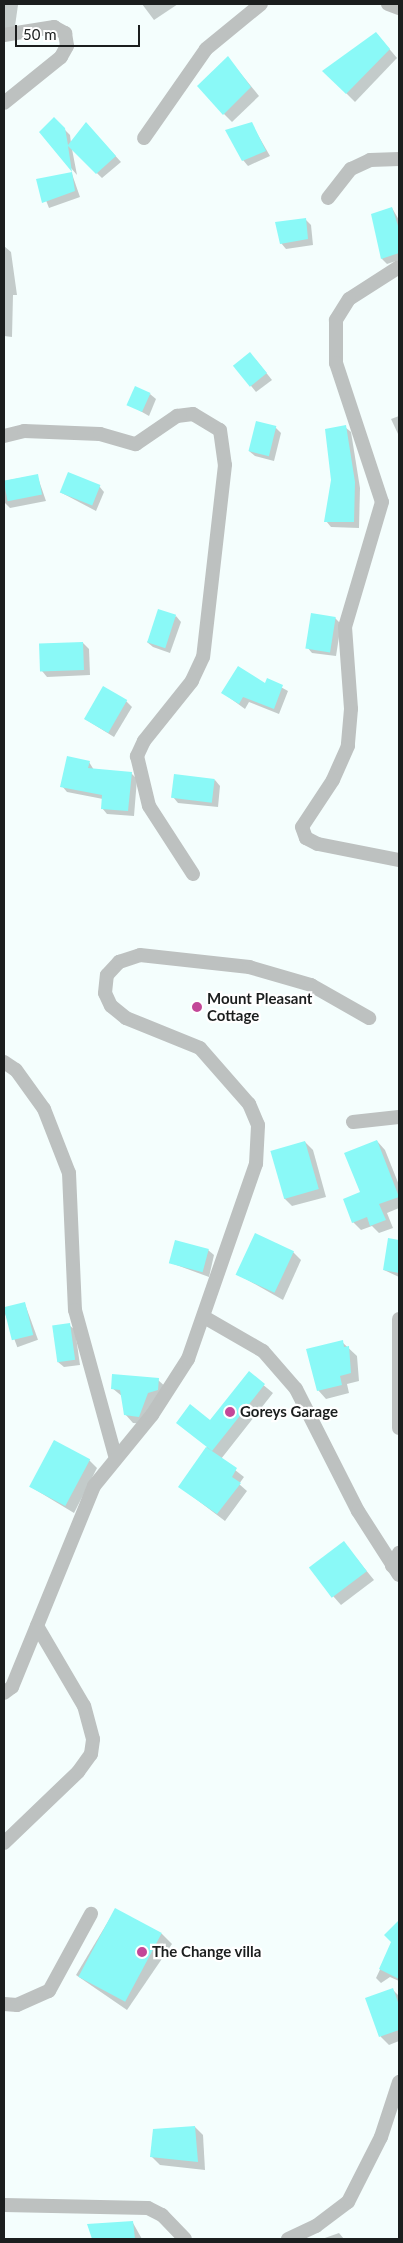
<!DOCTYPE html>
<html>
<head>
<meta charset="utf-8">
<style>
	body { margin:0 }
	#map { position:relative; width:403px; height:2243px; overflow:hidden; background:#f4fefd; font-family:Lato,sans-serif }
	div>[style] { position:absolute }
	.shadow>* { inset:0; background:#0003; transform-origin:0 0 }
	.building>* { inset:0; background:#8af9f7; transform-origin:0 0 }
	.minor>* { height:14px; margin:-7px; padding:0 7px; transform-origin:7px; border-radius:7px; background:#bdc1c0 }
	.dots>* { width:14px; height:14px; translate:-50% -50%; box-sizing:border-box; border:2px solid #fff; border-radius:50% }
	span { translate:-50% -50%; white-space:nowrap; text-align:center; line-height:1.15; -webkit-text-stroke:4.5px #fff; paint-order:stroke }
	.poi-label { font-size:15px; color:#1b1e1e; font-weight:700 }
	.left { translate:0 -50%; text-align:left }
	.frame { position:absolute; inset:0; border:5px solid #1b1e1e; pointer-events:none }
	.scale { position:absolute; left:15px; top:25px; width:125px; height:22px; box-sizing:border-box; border:2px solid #1b1e1e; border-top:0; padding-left:6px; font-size:15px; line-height:18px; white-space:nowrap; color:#1b1e1e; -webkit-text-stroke:4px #fff; paint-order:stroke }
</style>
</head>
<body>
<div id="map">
	<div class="shadow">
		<div style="clip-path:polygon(4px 4px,18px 5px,14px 33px,4px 38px)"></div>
		<div style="clip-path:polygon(142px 4px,178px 4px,154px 20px)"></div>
		<div style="clip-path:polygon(376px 33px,397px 58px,355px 102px,324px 71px)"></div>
		<div style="clip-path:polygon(228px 58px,259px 96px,232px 122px,224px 114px)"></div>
		<div style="clip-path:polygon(54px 119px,70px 135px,71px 143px,91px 129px,121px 162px,102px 178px,72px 149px,77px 175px,40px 132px)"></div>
		<div style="clip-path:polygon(251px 123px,270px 156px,248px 166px,243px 160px)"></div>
		<div style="clip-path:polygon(72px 174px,80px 197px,49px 208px,38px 180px)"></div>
		<div style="clip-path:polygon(392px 208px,399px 220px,399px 260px,387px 264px,382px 259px)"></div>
		<div style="clip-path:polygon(306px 220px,311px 225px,313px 245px,286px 249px,281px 243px)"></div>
		<div style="clip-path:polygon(4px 246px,11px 252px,17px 295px,13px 295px,12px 337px,4px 336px)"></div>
		<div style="clip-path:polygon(256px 360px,272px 380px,256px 392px,235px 366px)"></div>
		<div style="clip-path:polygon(150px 394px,156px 399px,149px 416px,128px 404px)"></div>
		<div style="clip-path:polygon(399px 416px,399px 436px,391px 419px)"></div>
		<div style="clip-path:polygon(275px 427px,281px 433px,274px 461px,255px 456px,249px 451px)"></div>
		<div style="clip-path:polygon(345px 427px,351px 432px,360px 488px,359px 528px,331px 527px,326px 521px)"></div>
		<div style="clip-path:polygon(37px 475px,46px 501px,10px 508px,4px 502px,4px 481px)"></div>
		<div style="clip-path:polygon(99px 486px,104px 492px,96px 511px,60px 492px)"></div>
		<div style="clip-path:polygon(176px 616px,181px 622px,170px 653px,153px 647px,147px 642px)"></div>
		<div style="clip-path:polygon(335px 618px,341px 624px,336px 656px,312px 653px,307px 647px)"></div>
		<div style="clip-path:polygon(83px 643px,89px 649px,90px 675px,47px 677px,42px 671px)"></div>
		<div style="clip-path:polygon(268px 680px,288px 691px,279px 714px,249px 702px,245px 709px,223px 693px,266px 685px)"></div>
		<div style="clip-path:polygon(126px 701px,132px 707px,114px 737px,85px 719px)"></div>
		<div style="clip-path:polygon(89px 762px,94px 770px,131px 773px,137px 779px,134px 816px,107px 814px,102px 808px,103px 799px,67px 792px,62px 786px)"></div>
		<div style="clip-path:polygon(215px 780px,220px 786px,218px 807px,178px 803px,173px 797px)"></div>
		<div style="clip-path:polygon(377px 1141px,385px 1150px,399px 1185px,399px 1208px,387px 1213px,393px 1228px,379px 1233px,372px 1226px,361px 1230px,353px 1222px)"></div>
		<div style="clip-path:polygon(305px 1142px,313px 1150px,326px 1197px,292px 1206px,284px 1198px)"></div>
		<div style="clip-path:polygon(389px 1239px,399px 1241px,399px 1277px,384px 1270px)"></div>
		<div style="clip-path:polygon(208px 1250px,214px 1255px,209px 1277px,171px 1263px)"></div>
		<div style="clip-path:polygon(293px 1252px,301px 1260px,283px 1300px,237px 1274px)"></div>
		<div style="left:25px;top:1304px;width:38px;height:22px;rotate:70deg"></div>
		<div style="clip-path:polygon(69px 1325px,75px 1330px,80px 1365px,64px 1367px,58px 1362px)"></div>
		<div style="clip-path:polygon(342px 1342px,357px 1356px,359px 1381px,347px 1384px,349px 1393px,326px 1399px,318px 1390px)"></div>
		<div style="clip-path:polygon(249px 1373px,273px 1393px,221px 1459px,244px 1477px,239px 1484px,247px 1491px,225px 1521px,180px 1487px,207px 1447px,210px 1421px)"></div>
		<div style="clip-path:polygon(158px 1380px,167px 1388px,147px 1424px,133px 1423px,125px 1414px,123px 1397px,112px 1388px)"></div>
		<div style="clip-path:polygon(89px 1460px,97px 1468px,74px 1513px,31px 1487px)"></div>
		<div style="clip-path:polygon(344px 1543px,374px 1580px,341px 1605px,333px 1596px)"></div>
		<div style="clip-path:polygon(115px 1910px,162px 1934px,172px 1944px,127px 2010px,76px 1975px)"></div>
		<div style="clip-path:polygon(399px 1922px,399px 1981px,390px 1977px,381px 1983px,376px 1978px,393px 1942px,386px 1935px)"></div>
		<div style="clip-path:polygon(392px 1989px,399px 1996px,399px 2041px,389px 2045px,381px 2037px,367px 1999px)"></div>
		<div style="clip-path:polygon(195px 2127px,203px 2135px,205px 2170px,160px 2165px,152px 2157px)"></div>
		<div style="clip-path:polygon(133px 2223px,142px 2239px,93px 2239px,89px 2225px)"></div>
		<div style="clip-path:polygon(339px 2233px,344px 2239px,322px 2239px)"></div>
	</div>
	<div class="building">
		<div style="clip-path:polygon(376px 32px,390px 49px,346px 94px,322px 71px)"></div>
		<div style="clip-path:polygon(228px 56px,251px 87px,223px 115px,197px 86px)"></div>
		<div style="clip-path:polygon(54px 117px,65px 128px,68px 145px,86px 122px,116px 156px,96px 174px,68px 146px,72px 172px,39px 132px)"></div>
		<div style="clip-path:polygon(252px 122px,266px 151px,242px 161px,225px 130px)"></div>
		<div style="clip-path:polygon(72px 172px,75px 191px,42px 203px,36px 179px)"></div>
		<div style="clip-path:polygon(392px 207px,399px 229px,399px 253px,381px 259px,371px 214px)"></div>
		<div style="clip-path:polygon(306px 218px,308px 239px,280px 244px,275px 222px)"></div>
		<div style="left:250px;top:352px;width:27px;height:22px;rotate:51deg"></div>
		<div style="left:135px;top:386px;width:17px;height:21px;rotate:24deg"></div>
		<div style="left:256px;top:421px;width:21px;height:31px;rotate:14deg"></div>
		<div style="clip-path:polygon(346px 425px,355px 482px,354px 522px,324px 522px,331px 480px,325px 429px)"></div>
		<div style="left:68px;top:472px;width:35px;height:22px;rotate:22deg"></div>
		<div style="left:38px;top:474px;width:21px;height:35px;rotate:79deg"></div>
		<div style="left:158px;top:609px;width:19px;height:35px;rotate:18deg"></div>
		<div style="left:311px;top:613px;width:25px;height:36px;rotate:9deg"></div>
		<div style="left:83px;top:642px;width:28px;height:44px;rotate:88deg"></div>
		<div style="clip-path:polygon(238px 666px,265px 683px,267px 678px,283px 685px,274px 709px,243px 697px,239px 704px,221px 693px)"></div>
		<div style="left:103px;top:686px;width:28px;height:38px;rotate:30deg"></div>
		<div style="clip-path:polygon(67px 756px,90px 761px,88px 768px,132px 772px,128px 811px,101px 809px,102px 795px,60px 787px)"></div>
		<div style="left:174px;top:774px;width:41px;height:24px;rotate:7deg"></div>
		<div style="clip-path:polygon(377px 1140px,399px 1197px,379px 1204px,386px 1220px,370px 1226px,367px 1217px,352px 1223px,343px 1199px,360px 1192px,344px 1153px)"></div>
		<div style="left:305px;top:1141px;width:50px;height:36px;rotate:74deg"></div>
		<div style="left:255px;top:1233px;width:43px;height:46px;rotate:25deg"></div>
		<div style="clip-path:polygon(388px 1238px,399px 1240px,399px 1273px,383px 1270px)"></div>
		<div style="left:175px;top:1240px;width:35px;height:24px;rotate:15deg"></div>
		<div style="left:25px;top:1302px;width:34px;height:22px;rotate:76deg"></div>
		<div style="left:70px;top:1323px;width:37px;height:18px;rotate:82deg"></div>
		<div style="clip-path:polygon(343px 1340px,344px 1347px,349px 1346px,351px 1373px,340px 1376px,342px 1385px,317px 1391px,306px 1349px)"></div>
		<div style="clip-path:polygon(249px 1371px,265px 1384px,212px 1451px,176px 1423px,190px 1404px,210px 1420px)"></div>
		<div style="clip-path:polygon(112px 1374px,159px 1378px,158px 1390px,148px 1393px,139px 1417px,124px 1415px,120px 1390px,111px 1389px)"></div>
		<div style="left:54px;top:1440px;width:41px;height:53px;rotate:28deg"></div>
		<div style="clip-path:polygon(206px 1447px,237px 1468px,232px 1477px,241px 1483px,217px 1514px,178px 1487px)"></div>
		<div style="left:344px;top:1541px;width:38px;height:44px;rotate:53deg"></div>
		<div style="left:115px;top:1908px;width:53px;height:78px;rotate:28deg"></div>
		<div style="clip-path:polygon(399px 1920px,399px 1979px,379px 1969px,391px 1942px,384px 1935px)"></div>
		<div style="clip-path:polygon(393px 1988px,399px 2005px,399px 2030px,379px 2037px,365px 1998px)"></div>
		<div style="clip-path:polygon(195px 2126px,198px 2162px,150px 2157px,153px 2129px)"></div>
		<div style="clip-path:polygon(133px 2221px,135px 2239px,92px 2239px,87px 2224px)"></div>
	</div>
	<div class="minor">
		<div style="left:388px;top:4px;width:12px;rotate:20deg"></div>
		<div style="left:4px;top:35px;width:51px;rotate:-9.1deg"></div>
		<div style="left:54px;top:27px;width:13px;rotate:29deg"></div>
		<div style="left:65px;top:33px;width:13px;rotate:81deg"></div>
		<div style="left:67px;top:46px;width:13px;rotate:119deg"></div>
		<div style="left:61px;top:57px;width:73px;rotate:141.1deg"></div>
		<div style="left:144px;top:138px;width:108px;rotate:-55.1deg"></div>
		<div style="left:206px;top:49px;width:71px;rotate:-39.3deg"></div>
		<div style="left:328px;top:198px;width:37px;rotate:-52deg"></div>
		<div style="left:351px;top:169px;width:21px;rotate:-25deg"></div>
		<div style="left:370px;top:160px;width:29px;rotate:-2deg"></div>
		<div style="left:399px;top:267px;width:59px;rotate:147.4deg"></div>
		<div style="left:349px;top:299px;width:25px;rotate:122deg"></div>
		<div style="left:336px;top:320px;width:43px;rotate:90deg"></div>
		<div style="left:336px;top:363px;width:146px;rotate:71.7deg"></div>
		<div style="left:382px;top:502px;width:130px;rotate:106.5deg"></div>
		<div style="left:345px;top:627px;width:82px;rotate:85.8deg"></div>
		<div style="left:351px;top:709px;width:37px;rotate:95deg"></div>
		<div style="left:348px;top:746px;width:37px;rotate:114deg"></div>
		<div style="left:333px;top:780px;width:56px;rotate:123.4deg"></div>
		<div style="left:302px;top:827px;width:12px;rotate:70deg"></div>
		<div style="left:306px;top:838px;width:13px;rotate:27deg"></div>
		<div style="left:318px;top:844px;width:83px;rotate:11.2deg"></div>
		<div style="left:4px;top:436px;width:21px;rotate:-14deg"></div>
		<div style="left:24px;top:431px;width:76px;rotate:2.3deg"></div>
		<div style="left:100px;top:434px;width:37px;rotate:16deg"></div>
		<div style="left:136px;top:444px;width:50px;rotate:-34.3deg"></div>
		<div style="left:177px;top:416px;width:16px;rotate:-7deg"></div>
		<div style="left:193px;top:414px;width:31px;rotate:31deg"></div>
		<div style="left:220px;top:430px;width:35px;rotate:82deg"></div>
		<div style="left:225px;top:465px;width:193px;rotate:96.5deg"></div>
		<div style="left:203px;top:657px;width:26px;rotate:115deg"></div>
		<div style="left:192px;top:681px;width:77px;rotate:128.7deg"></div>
		<div style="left:144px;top:741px;width:17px;rotate:115deg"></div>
		<div style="left:137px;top:756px;width:51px;rotate:76.5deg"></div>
		<div style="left:149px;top:806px;width:81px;rotate:57.1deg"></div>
		<div style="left:4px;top:1062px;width:14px;rotate:34deg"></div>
		<div style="left:16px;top:1070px;width:48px;rotate:54.3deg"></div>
		<div style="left:44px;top:1109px;width:69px;rotate:68.7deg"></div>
		<div style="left:69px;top:1173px;width:137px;rotate:87.5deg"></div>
		<div style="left:75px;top:1310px;width:150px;rotate:74.6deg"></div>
		<div style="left:353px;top:1122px;width:46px;rotate:-6.2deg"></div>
		<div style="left:204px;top:1317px;width:68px;rotate:30deg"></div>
		<div style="left:263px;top:1351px;width:50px;rotate:49deg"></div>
		<div style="left:296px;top:1389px;width:137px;rotate:63.1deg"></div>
		<div style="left:358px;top:1511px;width:76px;rotate:57.4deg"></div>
		<div style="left:399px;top:1319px;width:109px;rotate:90deg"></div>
		<div style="left:392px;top:1566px;width:15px;rotate:-62deg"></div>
		<div style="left:4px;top:1693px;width:10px;rotate:-37deg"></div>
		<div style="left:12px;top:1687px;width:217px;rotate:-67.8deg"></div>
		<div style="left:94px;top:1486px;width:92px;rotate:-50.8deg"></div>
		<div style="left:152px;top:1415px;width:67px;rotate:-57.3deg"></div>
		<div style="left:188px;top:1359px;width:207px;rotate:-70.8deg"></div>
		<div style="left:256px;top:1164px;width:39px;rotate:-87deg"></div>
		<div style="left:258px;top:1125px;width:23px;rotate:-113deg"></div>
		<div style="left:249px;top:1104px;width:74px;rotate:-131.2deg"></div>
		<div style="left:200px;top:1048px;width:80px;rotate:-157.9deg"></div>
		<div style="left:126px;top:1018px;width:19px;rotate:-141deg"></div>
		<div style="left:111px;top:1006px;width:14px;rotate:-115deg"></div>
		<div style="left:105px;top:993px;width:18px;rotate:-84deg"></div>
		<div style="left:107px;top:975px;width:18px;rotate:-47deg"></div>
		<div style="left:119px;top:962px;width:22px;rotate:-18deg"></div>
		<div style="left:140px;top:955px;width:110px;rotate:6.3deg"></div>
		<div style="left:249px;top:967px;width:65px;rotate:16.2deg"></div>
		<div style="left:311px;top:985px;width:67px;rotate:29.6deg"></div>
		<div style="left:4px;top:1843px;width:103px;rotate:-43.8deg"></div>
		<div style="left:78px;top:1772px;width:22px;rotate:-54deg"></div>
		<div style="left:91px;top:1754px;width:15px;rotate:-82deg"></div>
		<div style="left:93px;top:1739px;width:34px;rotate:-105deg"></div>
		<div style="left:84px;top:1706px;width:93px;rotate:-120.4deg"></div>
		<div style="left:4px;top:2004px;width:13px;rotate:4deg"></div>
		<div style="left:17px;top:2005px;width:35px;rotate:-24deg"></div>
		<div style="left:49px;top:1991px;width:88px;rotate:-61.4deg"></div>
		<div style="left:4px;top:2205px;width:144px;rotate:1.2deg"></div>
		<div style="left:148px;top:2208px;width:16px;rotate:27deg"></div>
		<div style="left:162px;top:2215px;width:33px;rotate:46deg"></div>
		<div style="left:288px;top:2239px;width:31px;rotate:-25deg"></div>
		<div style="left:316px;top:2226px;width:40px;rotate:-37deg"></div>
		<div style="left:348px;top:2202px;width:73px;rotate:-63.1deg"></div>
		<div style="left:381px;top:2137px;width:58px;rotate:-71.9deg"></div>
	</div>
	<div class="dots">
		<div style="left:197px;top:1007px;background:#c34798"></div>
		<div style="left:230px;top:1412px;background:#c34798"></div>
		<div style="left:142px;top:1952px;background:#c34798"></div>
	</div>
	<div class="poi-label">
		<span class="left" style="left:207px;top:1007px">Mount Pleasant<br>Cottage</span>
		<span class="left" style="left:240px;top:1412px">Goreys Garage</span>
		<span class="left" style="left:152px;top:1952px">The Change villa</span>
	</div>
	<div class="frame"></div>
	<div class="scale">50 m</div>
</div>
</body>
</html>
